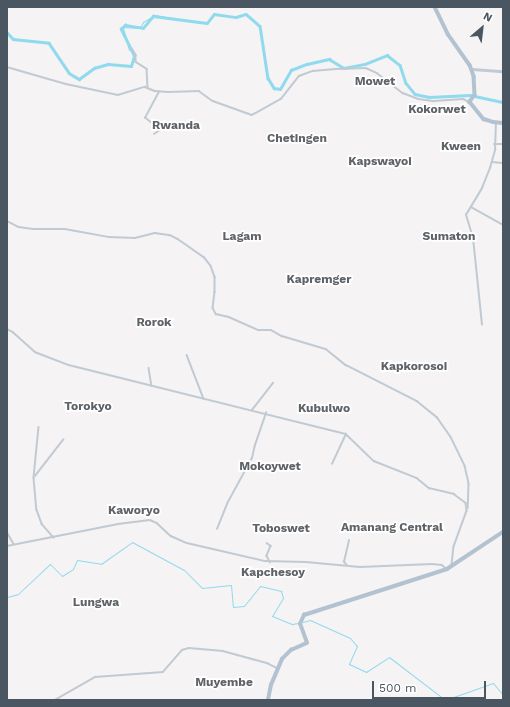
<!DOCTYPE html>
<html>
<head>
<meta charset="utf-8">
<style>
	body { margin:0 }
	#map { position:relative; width:510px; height:707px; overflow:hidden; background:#f5f3f3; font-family:"Work Sans",sans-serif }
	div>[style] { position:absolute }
	.stream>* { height:1px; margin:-0.5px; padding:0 0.5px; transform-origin:0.5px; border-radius:0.5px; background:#90daee }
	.river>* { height:2.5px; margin:-1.25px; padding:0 1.25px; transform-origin:1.25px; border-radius:1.25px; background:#90daee }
	.street>* { height:1.5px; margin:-0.75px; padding:0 0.75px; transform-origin:0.75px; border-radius:0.75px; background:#c1cad2 }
	.secondary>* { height:3px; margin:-1.5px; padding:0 1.5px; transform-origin:1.5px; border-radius:1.5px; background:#c1cbd6 }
	.primary>* { height:3.5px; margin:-1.75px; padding:0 1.75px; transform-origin:1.75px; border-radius:1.75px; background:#b3c2d1 }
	span { translate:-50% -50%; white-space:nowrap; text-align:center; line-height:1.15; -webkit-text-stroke:3.5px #fff; paint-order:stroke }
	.quarter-label { font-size:12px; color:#5f6368; font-weight:700 }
	.frame { position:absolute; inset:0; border:8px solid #4a5661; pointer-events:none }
	.north { position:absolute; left:462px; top:8px; width:40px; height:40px; -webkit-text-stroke:3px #fff; paint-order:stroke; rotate:28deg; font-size:11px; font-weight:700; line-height:16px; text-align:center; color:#4a5661 }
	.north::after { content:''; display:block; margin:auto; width:14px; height:18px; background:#4a5661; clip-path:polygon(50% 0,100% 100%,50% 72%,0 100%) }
	.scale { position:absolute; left:372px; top:681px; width:114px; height:18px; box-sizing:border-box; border:2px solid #4a5661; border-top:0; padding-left:5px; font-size:12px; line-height:14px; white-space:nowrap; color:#4a5661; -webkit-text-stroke:3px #fff; paint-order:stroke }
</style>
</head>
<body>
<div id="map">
	<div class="stream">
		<div style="left:129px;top:50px;width:24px;rotate:-105deg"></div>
		<div style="left:123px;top:27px;width:17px;rotate:3deg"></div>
		<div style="left:140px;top:28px;width:7px;rotate:-63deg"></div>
		<div style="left:143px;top:22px;width:14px;rotate:-30deg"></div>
		<div style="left:155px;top:15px;width:42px;rotate:9.7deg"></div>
		<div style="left:7px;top:597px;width:11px;rotate:-15deg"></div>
		<div style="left:18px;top:594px;width:44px;rotate:-43.2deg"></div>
		<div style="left:50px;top:564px;width:17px;rotate:45deg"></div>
		<div style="left:62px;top:576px;width:13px;rotate:-32deg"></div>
		<div style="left:73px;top:569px;width:10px;rotate:-66deg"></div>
		<div style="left:77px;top:560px;width:24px;rotate:9deg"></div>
		<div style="left:101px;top:564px;width:38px;rotate:-35deg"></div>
		<div style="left:132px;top:542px;width:59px;rotate:28.3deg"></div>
		<div style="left:184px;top:570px;width:25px;rotate:45deg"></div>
		<div style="left:202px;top:588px;width:29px;rotate:-6deg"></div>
		<div style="left:231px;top:585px;width:22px;rotate:85deg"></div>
		<div style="left:233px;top:607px;width:11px;rotate:-5deg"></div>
		<div style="left:244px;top:606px;width:26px;rotate:-51deg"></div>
		<div style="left:260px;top:586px;width:22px;rotate:13deg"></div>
		<div style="left:281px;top:591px;width:7px;rotate:74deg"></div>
		<div style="left:283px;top:598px;width:21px;rotate:121deg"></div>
		<div style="left:272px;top:616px;width:22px;rotate:22deg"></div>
		<div style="left:292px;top:624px;width:6px;rotate:-9deg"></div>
		<div style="left:303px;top:622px;width:7px;rotate:-16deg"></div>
		<div style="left:310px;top:620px;width:44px;rotate:24.2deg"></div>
		<div style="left:350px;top:638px;width:11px;rotate:49deg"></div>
		<div style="left:357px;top:646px;width:20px;rotate:114deg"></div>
		<div style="left:349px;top:664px;width:19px;rotate:25deg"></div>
		<div style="left:366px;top:672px;width:27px;rotate:-33deg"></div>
		<div style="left:389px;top:657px;width:71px;rotate:37.5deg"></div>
		<div style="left:445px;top:700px;width:51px;rotate:-19.5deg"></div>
		<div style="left:493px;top:683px;width:16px;rotate:50deg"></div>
	</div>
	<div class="river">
		<div style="left:7px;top:32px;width:9px;rotate:49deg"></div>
		<div style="left:13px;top:39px;width:36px;rotate:6deg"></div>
		<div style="left:49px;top:43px;width:36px;rotate:56deg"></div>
		<div style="left:69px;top:73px;width:12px;rotate:31deg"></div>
		<div style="left:79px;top:79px;width:19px;rotate:-36deg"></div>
		<div style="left:94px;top:68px;width:15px;rotate:-16deg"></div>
		<div style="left:108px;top:64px;width:23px;rotate:5deg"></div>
		<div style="left:131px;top:66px;width:10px;rotate:-73deg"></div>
		<div style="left:134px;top:56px;width:30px;rotate:-116deg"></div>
		<div style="left:121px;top:29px;width:6px;rotate:-45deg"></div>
		<div style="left:125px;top:25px;width:18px;rotate:9deg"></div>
		<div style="left:143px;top:28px;width:16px;rotate:-50deg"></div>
		<div style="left:153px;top:16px;width:54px;rotate:7.4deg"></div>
		<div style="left:207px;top:23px;width:11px;rotate:-52deg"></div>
		<div style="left:214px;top:14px;width:22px;rotate:8deg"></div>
		<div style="left:236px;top:17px;width:10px;rotate:-17deg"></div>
		<div style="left:246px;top:14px;width:18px;rotate:41deg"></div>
		<div style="left:260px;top:26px;width:53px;rotate:81.3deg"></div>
		<div style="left:268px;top:78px;width:12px;rotate:59deg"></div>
		<div style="left:274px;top:88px;width:6px;rotate:9deg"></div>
		<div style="left:280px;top:89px;width:22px;rotate:-60deg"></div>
		<div style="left:291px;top:70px;width:17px;rotate:-21deg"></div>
		<div style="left:307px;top:64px;width:23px;rotate:-13deg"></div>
		<div style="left:329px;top:59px;width:17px;rotate:31deg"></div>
		<div style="left:344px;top:68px;width:21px;rotate:-11deg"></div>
		<div style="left:365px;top:64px;width:24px;rotate:-22deg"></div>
		<div style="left:387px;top:55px;width:16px;rotate:38deg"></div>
		<div style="left:400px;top:65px;width:19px;rotate:72deg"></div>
		<div style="left:406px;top:83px;width:14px;rotate:51deg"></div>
		<div style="left:415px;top:94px;width:14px;rotate:12deg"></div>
		<div style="left:429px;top:97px;width:41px;rotate:-2.8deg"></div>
		<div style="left:470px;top:95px;width:34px;rotate:12deg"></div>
	</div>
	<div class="street">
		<div style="left:132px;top:48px;width:8px;rotate:60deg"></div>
		<div style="left:136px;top:55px;width:7px;rotate:90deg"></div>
		<div style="left:136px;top:62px;width:13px;rotate:32deg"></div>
		<div style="left:147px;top:69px;width:18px;rotate:87deg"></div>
		<div style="left:7px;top:67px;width:61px;rotate:16.1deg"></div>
		<div style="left:66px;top:84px;width:53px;rotate:11.9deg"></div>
		<div style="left:118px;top:95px;width:28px;rotate:-17deg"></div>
		<div style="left:145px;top:87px;width:11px;rotate:22deg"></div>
		<div style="left:155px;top:91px;width:13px;rotate:4deg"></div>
		<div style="left:168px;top:92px;width:31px;rotate:-2deg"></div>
		<div style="left:199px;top:91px;width:17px;rotate:36deg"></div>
		<div style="left:213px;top:101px;width:41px;rotate:19.7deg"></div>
		<div style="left:252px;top:115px;width:33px;rotate:-29deg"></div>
		<div style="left:281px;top:99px;width:29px;rotate:-52deg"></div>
		<div style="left:299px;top:76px;width:15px;rotate:-20deg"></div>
		<div style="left:313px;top:71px;width:25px;rotate:-5deg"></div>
		<div style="left:338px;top:69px;width:28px;rotate:-2deg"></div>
		<div style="left:366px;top:68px;width:12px;rotate:24deg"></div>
		<div style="left:377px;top:73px;width:33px;rotate:38deg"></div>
		<div style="left:403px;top:93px;width:17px;rotate:21deg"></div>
		<div style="left:419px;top:99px;width:15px;rotate:8deg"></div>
		<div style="left:434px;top:101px;width:29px;rotate:-4deg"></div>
		<div style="left:463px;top:99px;width:8px;rotate:23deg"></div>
		<div style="left:154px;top:134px;width:7px;rotate:-34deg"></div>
		<div style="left:160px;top:130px;width:19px;rotate:-141deg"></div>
		<div style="left:145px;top:118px;width:30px;rotate:-62deg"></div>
		<div style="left:494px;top:144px;width:9px"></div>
		<div style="left:492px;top:162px;width:11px;rotate:5deg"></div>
		<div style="left:471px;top:207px;width:37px;rotate:29deg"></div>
		<div style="left:7px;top:221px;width:13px;rotate:27deg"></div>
		<div style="left:19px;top:227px;width:14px;rotate:8deg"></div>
		<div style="left:33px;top:229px;width:32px"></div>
		<div style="left:65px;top:229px;width:45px;rotate:10.3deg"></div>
		<div style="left:109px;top:237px;width:26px;rotate:2deg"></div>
		<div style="left:135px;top:238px;width:21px;rotate:-14deg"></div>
		<div style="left:155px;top:233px;width:15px;rotate:8deg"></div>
		<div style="left:170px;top:235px;width:9px;rotate:27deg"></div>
		<div style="left:178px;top:239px;width:32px;rotate:35deg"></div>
		<div style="left:204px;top:257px;width:11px;rotate:52deg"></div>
		<div style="left:211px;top:266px;width:12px;rotate:70deg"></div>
		<div style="left:215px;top:277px;width:15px;rotate:90deg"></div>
		<div style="left:215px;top:292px;width:16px;rotate:97deg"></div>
		<div style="left:213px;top:308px;width:7px;rotate:63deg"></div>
		<div style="left:216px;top:314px;width:13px;rotate:13deg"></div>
		<div style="left:229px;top:317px;width:32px;rotate:24deg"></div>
		<div style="left:258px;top:330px;width:13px"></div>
		<div style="left:271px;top:330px;width:13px;rotate:29deg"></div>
		<div style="left:282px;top:336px;width:46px;rotate:16.5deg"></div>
		<div style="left:326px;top:349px;width:26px;rotate:39deg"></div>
		<div style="left:346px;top:365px;width:80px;rotate:26.9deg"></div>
		<div style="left:417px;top:401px;width:26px;rotate:39deg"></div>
		<div style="left:437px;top:417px;width:24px;rotate:55deg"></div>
		<div style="left:451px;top:437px;width:32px;rotate:64deg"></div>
		<div style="left:465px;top:466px;width:18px;rotate:77deg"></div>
		<div style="left:469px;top:484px;width:24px;rotate:92deg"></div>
		<div style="left:482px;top:325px;width:87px;rotate:-95.9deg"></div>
		<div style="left:473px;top:238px;width:24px;rotate:-107deg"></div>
		<div style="left:466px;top:215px;width:31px;rotate:-59deg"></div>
		<div style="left:482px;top:188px;width:22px;rotate:-68deg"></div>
		<div style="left:490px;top:168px;width:19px;rotate:-74deg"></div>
		<div style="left:495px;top:150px;width:27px;rotate:-88deg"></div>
		<div style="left:7px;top:329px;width:7px;rotate:27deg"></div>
		<div style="left:13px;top:332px;width:30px;rotate:42deg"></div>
		<div style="left:35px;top:352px;width:36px;rotate:21deg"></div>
		<div style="left:69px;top:365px;width:285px;rotate:14deg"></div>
		<div style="left:346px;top:434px;width:39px;rotate:44deg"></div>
		<div style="left:374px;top:461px;width:46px;rotate:21.6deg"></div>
		<div style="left:417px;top:478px;width:16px;rotate:40deg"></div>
		<div style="left:429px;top:488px;width:26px;rotate:13deg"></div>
		<div style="left:454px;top:494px;width:15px;rotate:37deg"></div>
		<div style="left:466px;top:503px;width:8px;rotate:83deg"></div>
		<div style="left:467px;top:511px;width:37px;rotate:110deg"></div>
		<div style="left:454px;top:546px;width:19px;rotate:96deg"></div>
		<div style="left:187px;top:355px;width:47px;rotate:68.9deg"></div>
		<div style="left:149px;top:368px;width:18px;rotate:81deg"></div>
		<div style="left:252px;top:410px;width:34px;rotate:-52deg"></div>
		<div style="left:39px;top:427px;width:51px;rotate:95.6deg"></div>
		<div style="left:34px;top:478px;width:32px;rotate:85deg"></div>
		<div style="left:37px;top:510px;width:15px;rotate:70deg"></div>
		<div style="left:42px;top:524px;width:18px;rotate:49deg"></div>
		<div style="left:332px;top:464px;width:33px;rotate:-65deg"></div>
		<div style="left:35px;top:476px;width:46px;rotate:-52.1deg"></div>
		<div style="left:217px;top:529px;width:29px;rotate:-68deg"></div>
		<div style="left:228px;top:502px;width:50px;rotate:-61.4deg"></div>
		<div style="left:252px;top:458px;width:13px;rotate:-77deg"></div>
		<div style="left:255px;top:445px;width:34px;rotate:-71deg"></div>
		<div style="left:7px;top:532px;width:14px;rotate:60deg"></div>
		<div style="left:267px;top:543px;width:5px;rotate:37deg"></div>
		<div style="left:271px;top:546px;width:11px;rotate:112deg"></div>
		<div style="left:267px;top:556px;width:7px;rotate:63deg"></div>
		<div style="left:7px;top:546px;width:113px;rotate:-11.2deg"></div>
		<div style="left:118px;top:524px;width:32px;rotate:-7deg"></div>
		<div style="left:150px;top:520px;width:8px;rotate:23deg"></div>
		<div style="left:157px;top:523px;width:19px;rotate:43deg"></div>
		<div style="left:171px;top:536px;width:17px;rotate:24deg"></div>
		<div style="left:187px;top:543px;width:80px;rotate:13deg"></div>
		<div style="left:265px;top:561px;width:41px;rotate:1.4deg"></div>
		<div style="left:306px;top:562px;width:54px;rotate:5.3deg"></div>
		<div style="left:360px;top:567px;width:72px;rotate:-2.4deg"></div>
		<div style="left:432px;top:564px;width:10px;rotate:6deg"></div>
		<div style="left:442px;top:565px;width:6px;rotate:39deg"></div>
		<div style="left:347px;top:566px;width:5px;rotate:-127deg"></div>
		<div style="left:344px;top:562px;width:22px;rotate:-77deg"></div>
		<div style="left:55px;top:700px;width:46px;rotate:-29.9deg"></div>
		<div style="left:95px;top:677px;width:68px;rotate:-4.2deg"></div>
		<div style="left:163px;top:672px;width:29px;rotate:-49deg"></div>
		<div style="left:182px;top:650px;width:7px;rotate:-16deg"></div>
		<div style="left:189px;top:648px;width:34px;rotate:5deg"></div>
		<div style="left:223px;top:651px;width:46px;rotate:15.3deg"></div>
		<div style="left:267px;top:663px;width:11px;rotate:27deg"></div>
	</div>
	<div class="secondary">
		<div style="left:472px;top:69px;width:31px;rotate:4deg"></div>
	</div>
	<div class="primary">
		<div style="left:435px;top:7px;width:30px;rotate:64deg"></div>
		<div style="left:448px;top:34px;width:38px;rotate:55deg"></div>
		<div style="left:470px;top:65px;width:12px;rotate:70deg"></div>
		<div style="left:474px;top:76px;width:19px;rotate:87deg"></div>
		<div style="left:475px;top:95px;width:9px;rotate:126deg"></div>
		<div style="left:470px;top:102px;width:22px;rotate:51deg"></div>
		<div style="left:484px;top:119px;width:9px;rotate:18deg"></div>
		<div style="left:493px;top:122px;width:10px;rotate:6deg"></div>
		<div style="left:268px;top:700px;width:15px;rotate:-79deg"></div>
		<div style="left:271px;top:685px;width:28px;rotate:-67deg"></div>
		<div style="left:282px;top:659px;width:13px;rotate:-45deg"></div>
		<div style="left:291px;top:650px;width:17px;rotate:-24deg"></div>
		<div style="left:307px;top:643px;width:20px;rotate:-110deg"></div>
		<div style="left:300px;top:624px;width:10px;rotate:-66deg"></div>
		<div style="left:304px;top:615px;width:150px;rotate:-17.8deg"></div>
		<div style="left:447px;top:569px;width:67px;rotate:-33.5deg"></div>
	</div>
	<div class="quarter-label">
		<span style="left:375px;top:82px">Mowet</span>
		<span style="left:437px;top:110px">Kokorwet</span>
		<span style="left:176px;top:126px">Rwanda</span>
		<span style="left:297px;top:139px">Chetingen</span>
		<span style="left:461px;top:147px">Kween</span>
		<span style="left:380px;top:162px">Kapswayoi</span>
		<span style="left:242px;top:237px">Lagam</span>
		<span style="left:449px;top:237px">Sumaton</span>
		<span style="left:319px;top:280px">Kapremger</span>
		<span style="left:154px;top:323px">Rorok</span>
		<span style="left:414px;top:367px">Kapkorosoi</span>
		<span style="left:88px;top:407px">Torokyo</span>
		<span style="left:324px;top:409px">Kubulwo</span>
		<span style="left:270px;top:467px">Mokoywet</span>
		<span style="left:134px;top:511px">Kaworyo</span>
		<span style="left:392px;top:528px">Amanang Central</span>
		<span style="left:281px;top:529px">Toboswet</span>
		<span style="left:273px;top:573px">Kapchesoy</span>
		<span style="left:96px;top:603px">Lungwa</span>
		<span style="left:224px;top:683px">Muyembe</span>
	</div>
	<div class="frame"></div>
	<div class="north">N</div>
	<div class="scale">500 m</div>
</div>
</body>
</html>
